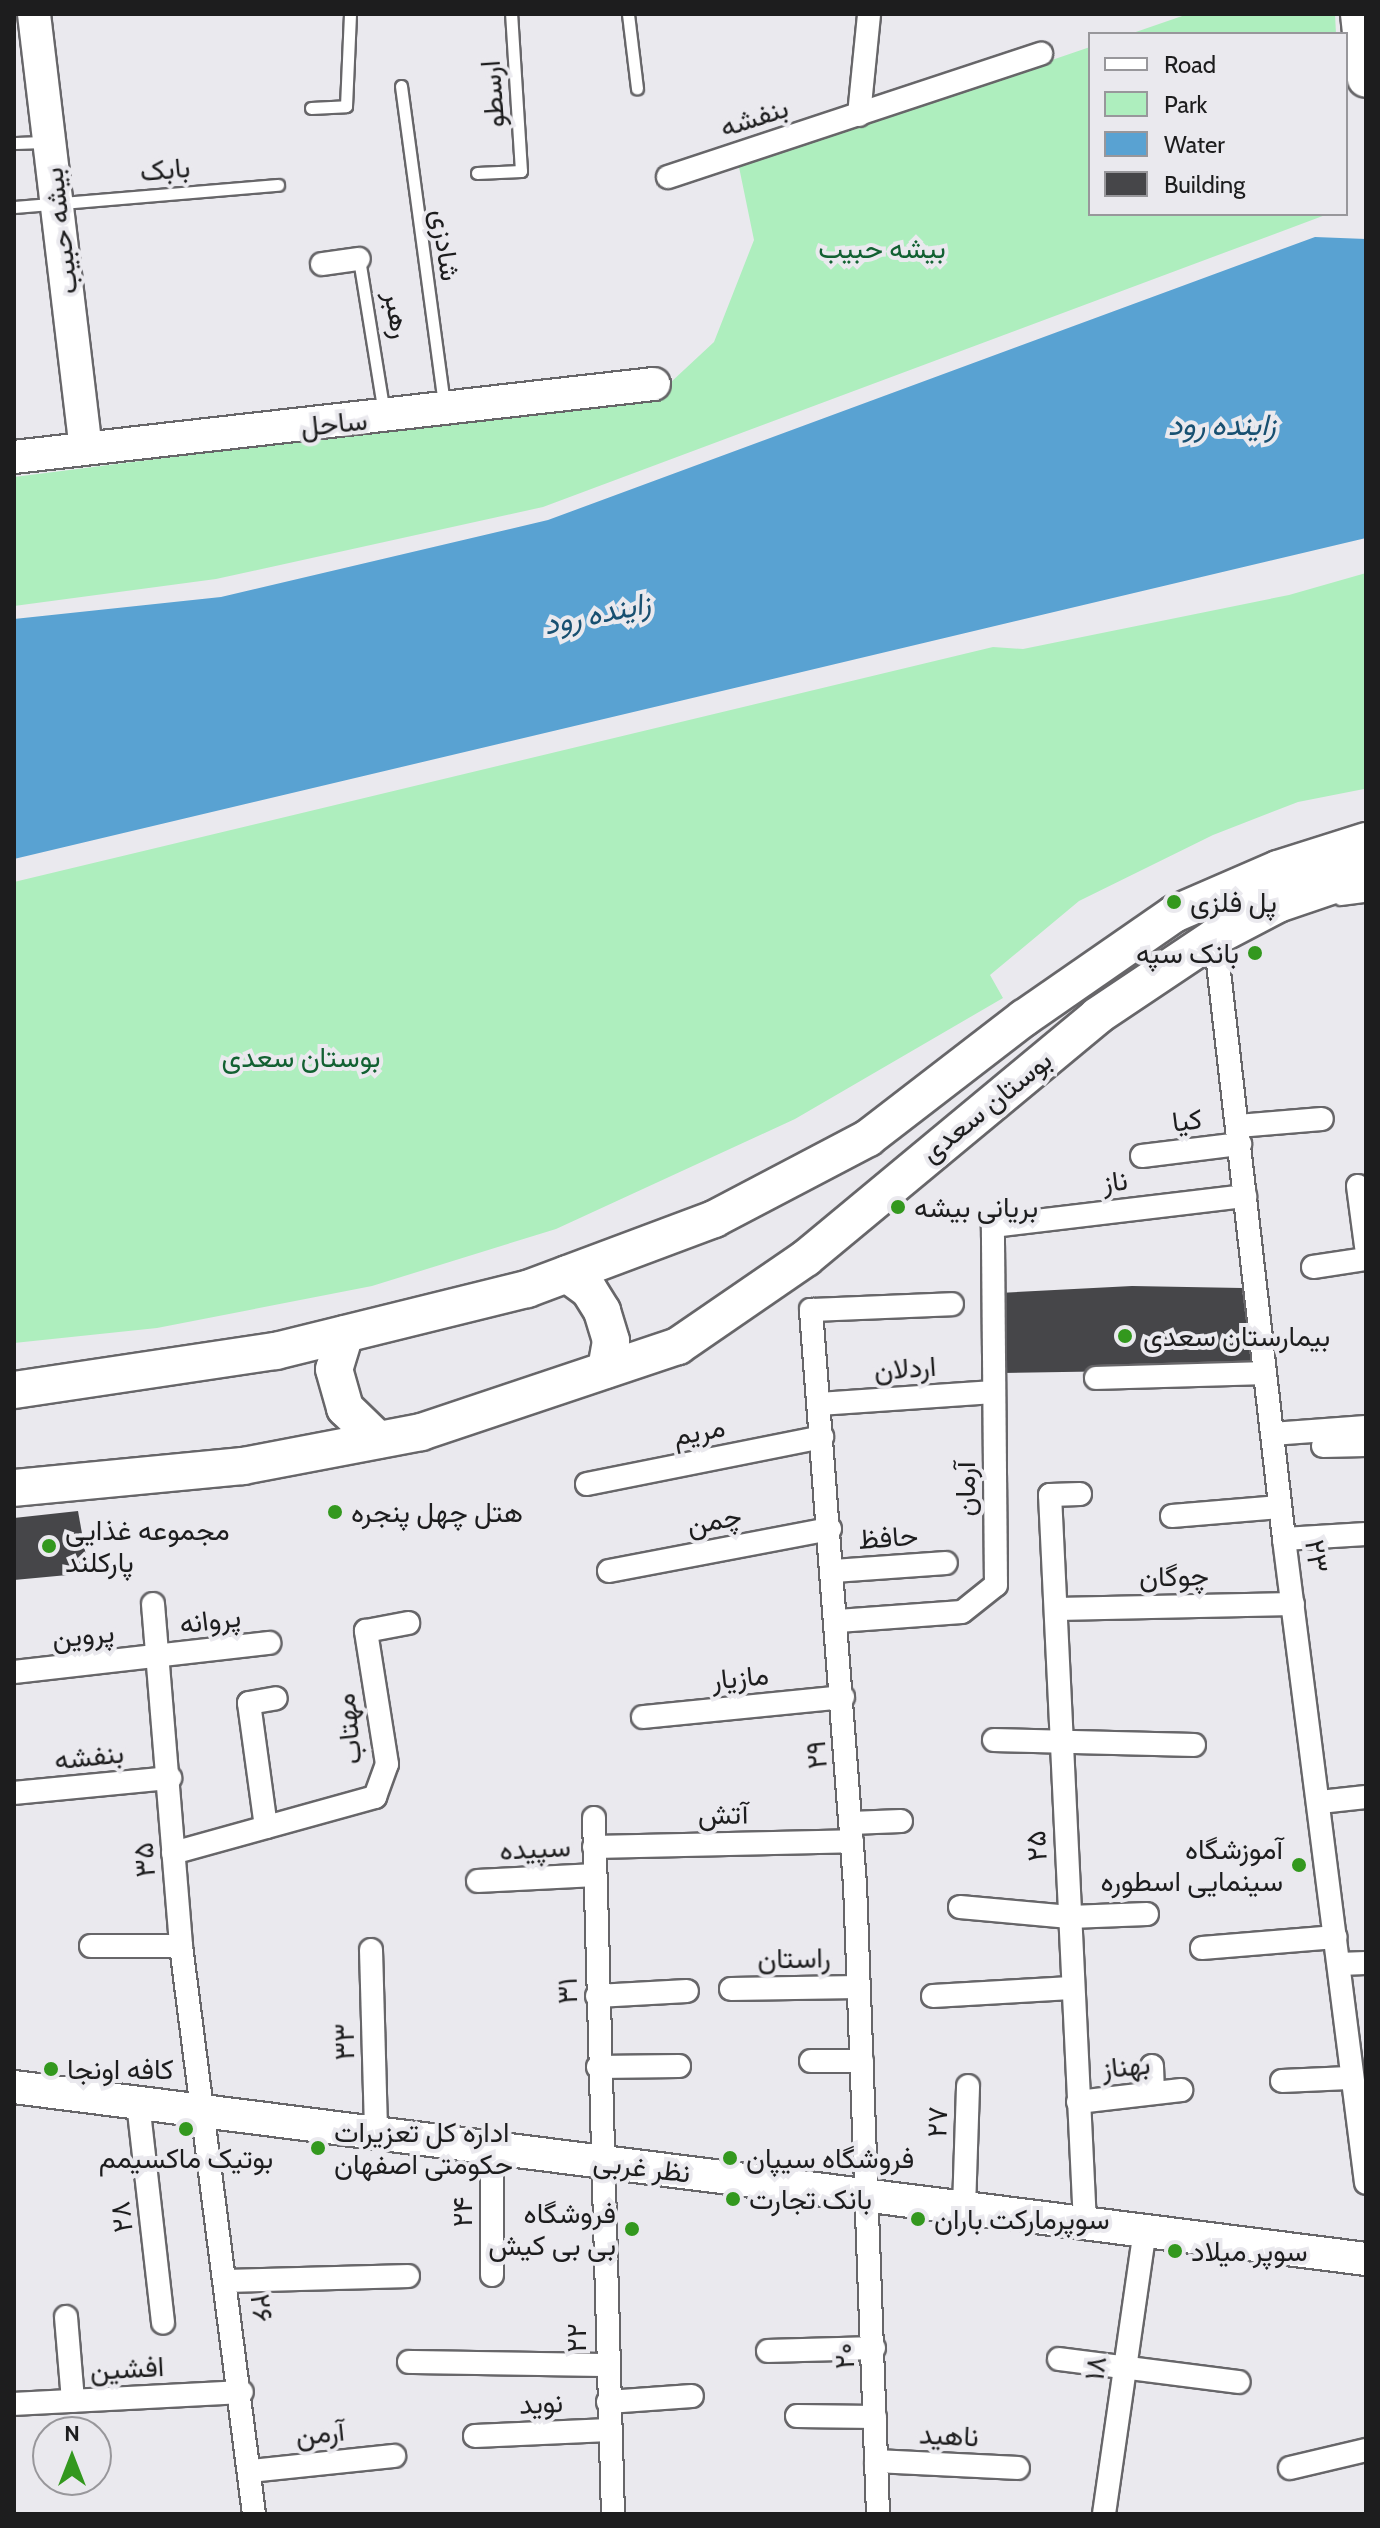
<!DOCTYPE html>
<html>
<head>
<meta charset="utf-8">
<style>
	body { margin:0 }
	#map { position:relative; width:1380px; height:2528px; overflow:hidden; background:#eae9ee; font-family:Cabin,Vazirmatn,sans-serif }
	div>[style] { position:absolute }
	.green>* { inset:0; background:#aeeebe }
	.water>* { inset:0; background:#59a2d2 }
	.building>* { inset:0; background:#464649 }
	.roads { filter:drop-shadow(2px 0 #676669) drop-shadow(-2px 0 #676669) drop-shadow(0 2px #676669) drop-shadow(0 -2px #676669) }
	.lane>* { height:11px; margin:-5.5px; padding:0 5.5px; transform-origin:5.5px; border-radius:5.5px; background:#fff }
	.street>* { height:22px; margin:-11px; padding:0 11px; transform-origin:11px; border-radius:11px; background:#fff }
	.secondary>* { height:32px; margin:-16px; padding:0 16px; transform-origin:16px; border-radius:16px; background:#fff }
	.primary>* { height:36px; margin:-18px; padding:0 18px; transform-origin:18px; border-radius:18px; background:#fff }
	.dots>* { width:22px; height:22px; translate:-50% -50%; box-sizing:border-box; border:4px solid #eae9ee; border-radius:50% }
	span { translate:-50% -50%; white-space:nowrap; text-align:center; line-height:1.15; -webkit-text-stroke:8px #eae9ee; paint-order:stroke }
	.street-label { font-size:28px; color:#1d1d1e }
	.park-label { font-size:28px; color:#126132 }
	.poi-label { font-size:28px; color:#1d1d1e }
	.left { translate:0 -50%; text-align:left }
	.right { translate:-100% -50%; text-align:right }
	.water-label { font-size:30px; color:#185071; font-style:italic }
	.frame { position:absolute; inset:0; border:16px solid #1d1d1e; pointer-events:none }
	.legend { position:absolute; left:1088px; top:32px; width:260px; height:184px; box-sizing:border-box; background:#eae9ee; border:2px solid #98979b; margin:0; padding:10px 14px; list-style:none; font-size:24px; color:#1d1d1e }
	.legend li { display:flex; align-items:center; gap:16px; height:40px }
	.legend b { width:40px; border:2px solid #98979b }
	.north { position:absolute; left:32px; top:2416px; width:80px; height:80px; box-sizing:border-box; background:#eae9ee; border:2px solid #98979b; border-radius:50%; rotate:0deg; font-size:22px; font-weight:700; line-height:32px; text-align:center; color:#1d1d1e }
	.north::after { content:''; display:block; margin:auto; width:28px; height:36px; background:#33981e; clip-path:polygon(50% 0,100% 100%,50% 72%,0 100%) }
</style>
</head>
<body>
<div id="map">
	<div class="green">
		<div style="clip-path:polygon(1188px 14px,1335px 14px,1336px 34px,1130px 34px)"></div>
		<div style="clip-path:polygon(1090px 47px,1090px 214px,1328px 214px,543px 507px,216px 579px,14px 606px,14px 477px,656px 396px,714px 342px,754px 240px,739px 167px)"></div>
		<div style="clip-path:polygon(1366px 573px,1364px 789px,1298px 802px,1213px 835px,1079px 901px,990px 975px,1003px 998px,795px 1119px,556px 1229px,372px 1286px,157px 1328px,14px 1343px,14px 882px,993px 647px,1023px 649px,1289px 595px)"></div>
	</div>
	<div class="water">
		<div style="clip-path:polygon(1315px 237px,1366px 239px,1366px 538px,14px 859px,14px 619px,221px 597px,548px 520px)"></div>
	</div>
	<div class="building">
		<div style="clip-path:polygon(1132px 1286px,1242px 1288px,1252px 1369px,1002px 1373px,999px 1293px)"></div>
		<div style="clip-path:polygon(78px 1511px,89px 1573px,14px 1580px,14px 1518px)"></div>
	</div>
	<div class="roads">
		<div class="lane">
			<div style="left:628px;top:14px;width:75px;rotate:83.1deg"></div>
			<div style="left:401px;top:86px;width:323px;rotate:82.3deg"></div>
			<div style="left:311px;top:108px;width:35px;rotate:-3deg"></div>
			<div style="left:346px;top:106px;width:92px;rotate:-87.5deg"></div>
			<div style="left:14px;top:143px;width:31px;rotate:-2deg"></div>
			<div style="left:477px;top:173px;width:44px;rotate:-2.6deg"></div>
			<div style="left:521px;top:171px;width:157px;rotate:-93.6deg"></div>
			<div style="left:14px;top:207px;width:265px;rotate:-4.8deg"></div>
			<div style="left:359px;top:259px;width:156px;rotate:80.8deg"></div>
			<div style="left:1340px;top:899px;width:26px;rotate:-7deg"></div>
		</div>
		<div class="street">
			<div style="left:859px;top:115px;width:101px;rotate:-84.3deg"></div>
			<div style="left:668px;top:177px;width:393px;rotate:-18.3deg"></div>
			<div style="left:322px;top:264px;width:37px;rotate:-8deg"></div>
			<div style="left:1215px;top:937px;width:606px;rotate:83.46deg"></div>
			<div style="left:1284px;top:1539px;width:649px;rotate:82.74deg"></div>
			<div style="left:1238px;top:1126px;width:84px;rotate:-4.8deg"></div>
			<div style="left:1142px;top:1156px;width:99px;rotate:-7deg"></div>
			<div style="left:1358px;top:1186px;width:61px;rotate:82.4deg"></div>
			<div style="left:1313px;top:1267px;width:54px;rotate:-8.6deg"></div>
			<div style="left:1096px;top:1378px;width:169px;rotate:-1.7deg"></div>
			<div style="left:819px;top:1404px;width:175px;rotate:-3.9deg"></div>
			<div style="left:1272px;top:1434px;width:94px;rotate:-4.3deg"></div>
			<div style="left:1323px;top:1446px;width:43px;rotate:-1.3deg"></div>
			<div style="left:587px;top:1484px;width:240px;rotate:-11.3deg"></div>
			<div style="left:1080px;top:1494px;width:30px;rotate:178deg"></div>
			<div style="left:1050px;top:1495px;width:729px;rotate:87.25deg"></div>
			<div style="left:1172px;top:1516px;width:108px;rotate:-4.8deg"></div>
			<div style="left:1284px;top:1539px;width:82px;rotate:-3.5deg"></div>
			<div style="left:609px;top:1571px;width:225px;rotate:-10.8deg"></div>
			<div style="left:834px;top:1571px;width:112px;rotate:-4.1deg"></div>
			<div style="left:153px;top:1604px;width:343px;rotate:85.3deg"></div>
			<div style="left:181px;top:1946px;width:573px;rotate:82.68deg"></div>
			<div style="left:1057px;top:1609px;width:236px;rotate:-1.2deg"></div>
			<div style="left:838px;top:1621px;width:124px;rotate:-4.2deg"></div>
			<div style="left:962px;top:1612px;width:43px;rotate:-38.5deg"></div>
			<div style="left:996px;top:1585px;width:359px;rotate:-90.5deg"></div>
			<div style="left:993px;top:1226px;width:254px;rotate:-6.8deg"></div>
			<div style="left:14px;top:1672px;width:257px;rotate:-6.5deg"></div>
			<div style="left:643px;top:1717px;width:201px;rotate:-5.7deg"></div>
			<div style="left:994px;top:1740px;width:200px;rotate:1.4deg"></div>
			<div style="left:14px;top:1793px;width:157px;rotate:-5.5deg"></div>
			<div style="left:1320px;top:1802px;width:46px;rotate:-6.2deg"></div>
			<div style="left:594px;top:1818px;width:696px;rotate:88.44deg"></div>
			<div style="left:851px;top:1823px;width:50px;rotate:-2.3deg"></div>
			<div style="left:266px;top:1827px;width:125px;rotate:-97.8deg"></div>
			<div style="left:249px;top:1703px;width:27px;rotate:-10deg"></div>
			<div style="left:594px;top:1847px;width:258px;rotate:-1.3deg"></div>
			<div style="left:173px;top:1853px;width:210px;rotate:-15.5deg"></div>
			<div style="left:375px;top:1797px;width:35px;rotate:-70deg"></div>
			<div style="left:387px;top:1764px;width:135px;rotate:-99deg"></div>
			<div style="left:366px;top:1631px;width:43px;rotate:-10.8deg"></div>
			<div style="left:478px;top:1881px;width:117px;rotate:-2.9deg"></div>
			<div style="left:960px;top:1907px;width:110px;rotate:5.2deg"></div>
			<div style="left:1070px;top:1917px;width:77px;rotate:-2.2deg"></div>
			<div style="left:91px;top:1946px;width:90px"></div>
			<div style="left:1202px;top:1948px;width:134px;rotate:-4.7deg"></div>
			<div style="left:371px;top:1950px;width:183px;rotate:88.4deg"></div>
			<div style="left:1339px;top:1964px;width:27px;rotate:-2deg"></div>
			<div style="left:731px;top:1989px;width:128px;rotate:-0.9deg"></div>
			<div style="left:597px;top:1996px;width:90px;rotate:-3.2deg"></div>
			<div style="left:933px;top:1996px;width:138px;rotate:-3.3deg"></div>
			<div style="left:811px;top:2061px;width:51px"></div>
			<div style="left:1152px;top:2066px;width:27px;rotate:88deg"></div>
			<div style="left:598px;top:2067px;width:81px;rotate:-0.7deg"></div>
			<div style="left:1282px;top:2081px;width:67px;rotate:-2.6deg"></div>
			<div style="left:1078px;top:2102px;width:104px;rotate:-6.6deg"></div>
			<div style="left:138px;top:2103px;width:221px;rotate:83.5deg"></div>
			<div style="left:492px;top:2148px;width:127px;rotate:90deg"></div>
			<div style="left:964px;top:2208px;width:122px;rotate:-88.1deg"></div>
			<div style="left:228px;top:2281px;width:180px;rotate:-1.6deg"></div>
			<div style="left:66px;top:2317px;width:84px;rotate:85.2deg"></div>
			<div style="left:768px;top:2351px;width:106px;rotate:-1.6deg"></div>
			<div style="left:1059px;top:2359px;width:181px;rotate:7.3deg"></div>
			<div style="left:409px;top:2362px;width:198px;rotate:0.9deg"></div>
			<div style="left:608px;top:2402px;width:84px;rotate:-4.1deg"></div>
			<div style="left:14px;top:2404px;width:228px;rotate:-3deg"></div>
			<div style="left:797px;top:2416px;width:78px;rotate:0.7deg"></div>
			<div style="left:475px;top:2436px;width:134px;rotate:-2.6deg"></div>
			<div style="left:876px;top:2461px;width:142px;rotate:2.8deg"></div>
			<div style="left:1290px;top:2468px;width:78px;rotate:-13.3deg"></div>
			<div style="left:251px;top:2471px;width:144px;rotate:-6deg"></div>
			<div style="left:878px;top:2514px;width:629px;rotate:-92.09deg"></div>
			<div style="left:855px;top:1885px;width:577px;rotate:-94.38deg"></div>
			<div style="left:811px;top:1310px;width:141px;rotate:-2.4deg"></div>
			<div style="left:1104px;top:2514px;width:286px;rotate:-81.8deg"></div>
		</div>
		<div class="secondary">
			<div style="left:34px;top:14px;width:437px;rotate:83.2deg"></div>
			<div style="left:14px;top:457px;width:644px;rotate:-6.51deg"></div>
			<div style="left:14px;top:2087px;width:1363px;rotate:7.25deg"></div>
		</div>
		<div class="primary">
			<div style="left:1359px;top:14px;width:65px;rotate:83.9deg"></div>
			<div style="left:567px;top:1274px;width:27px;rotate:36deg"></div>
			<div style="left:589px;top:1290px;width:25px;rotate:58deg"></div>
			<div style="left:602px;top:1311px;width:31px;rotate:73deg"></div>
			<div style="left:611px;top:1341px;width:29px;rotate:100deg"></div>
			<div style="left:345px;top:1334px;width:37px;rotate:107deg"></div>
			<div style="left:334px;top:1369px;width:41px;rotate:74.2deg"></div>
			<div style="left:345px;top:1408px;width:46px;rotate:44.1deg"></div>
			<div style="left:14px;top:1390px;width:265px;rotate:-8.5deg"></div>
			<div style="left:276px;top:1351px;width:259px;rotate:-13.9deg"></div>
			<div style="left:527px;top:1289px;width:200px;rotate:-20.5deg"></div>
			<div style="left:714px;top:1219px;width:174px;rotate:-27.7deg"></div>
			<div style="left:868px;top:1138px;width:197px;rotate:-37.6deg"></div>
			<div style="left:1024px;top:1018px;width:183px;rotate:-34.7deg"></div>
			<div style="left:1174px;top:914px;width:113px;rotate:-23.4deg"></div>
			<div style="left:1278px;top:869px;width:92px;rotate:-17.7deg"></div>
			<div style="left:14px;top:1488px;width:230px;rotate:-5.5deg"></div>
			<div style="left:243px;top:1466px;width:181px;rotate:-10.8deg"></div>
			<div style="left:421px;top:1432px;width:271px;rotate:-18.5deg"></div>
			<div style="left:678px;top:1346px;width:155px;rotate:-34.5deg"></div>
			<div style="left:806px;top:1258px;width:378px;rotate:-39.7deg"></div>
			<div style="left:1097px;top:1016px;width:142px;rotate:-33.8deg"></div>
			<div style="left:1215px;top:937px;width:71px;rotate:-27.6deg"></div>
			<div style="left:1278px;top:904px;width:93px;rotate:-18.8deg"></div>
		</div>
	</div>
	<div class="dots">
		<div style="left:1174px;top:902px;background:#33981e"></div>
		<div style="left:1255px;top:953px;background:#33981e"></div>
		<div style="left:898px;top:1207px;background:#33981e"></div>
		<div style="left:1125px;top:1336px;background:#33981e"></div>
		<div style="left:335px;top:1512px;background:#33981e"></div>
		<div style="left:49px;top:1546px;background:#33981e"></div>
		<div style="left:1299px;top:1865px;background:#33981e"></div>
		<div style="left:51px;top:2069px;background:#33981e"></div>
		<div style="left:186px;top:2129px;background:#33981e"></div>
		<div style="left:318px;top:2148px;background:#33981e"></div>
		<div style="left:730px;top:2158px;background:#33981e"></div>
		<div style="left:733px;top:2199px;background:#33981e"></div>
		<div style="left:918px;top:2219px;background:#33981e"></div>
		<div style="left:632px;top:2229px;background:#33981e"></div>
		<div style="left:1175px;top:2251px;background:#33981e"></div>
	</div>
	<div class="street-label">
		<span style="left:492px;top:94px;rotate:-94deg">ارسطو</span>
		<span style="left:754px;top:117px;rotate:-18deg">بنفشه</span>
		<span style="left:165px;top:169px;rotate:-5deg">بابک</span>
		<span style="left:60px;top:231px;rotate:-97deg">بیشه حبیب</span>
		<span style="left:446px;top:245px;rotate:82deg">شادزی</span>
		<span style="left:398px;top:315px;rotate:81deg">رهبر</span>
		<span style="left:334px;top:423px;rotate:-6deg">ساحل</span>
		<span style="left:986px;top:1106px;rotate:-39deg">بوستان سعدی</span>
		<span style="left:1187px;top:1120px;rotate:-7deg">کیا</span>
		<span style="left:1115px;top:1181px;rotate:-7deg">ناز</span>
		<span style="left:905px;top:1368px;rotate:-4deg">اردلان</span>
		<span style="left:699px;top:1431px;rotate:-11deg">مریم</span>
		<span style="left:965px;top:1489px;rotate:-90deg">آرمان</span>
		<span style="left:714px;top:1520px;rotate:-11deg">چمن</span>
		<span style="left:888px;top:1537px;rotate:-4deg">حافظ</span>
		<span style="left:1317px;top:1556px;rotate:82deg">۲۳</span>
		<span style="left:1174px;top:1576px;rotate:-1deg">چوگان</span>
		<span style="left:210px;top:1620px;rotate:-7deg">پروانه</span>
		<span style="left:83px;top:1635px;rotate:-6deg">پروین</span>
		<span style="left:740px;top:1677px;rotate:-6deg">مازیار</span>
		<span style="left:348px;top:1729px;rotate:-96deg">مهتاب</span>
		<span style="left:816px;top:1755px;rotate:-94deg">۲۹</span>
		<span style="left:89px;top:1756px;rotate:-6deg">بنفشه</span>
		<span style="left:723px;top:1814px;rotate:-1deg">آتش</span>
		<span style="left:1036px;top:1846px;rotate:-93deg">۲۵</span>
		<span style="left:535px;top:1848px;rotate:-3deg">سپیده</span>
		<span style="left:144px;top:1860px;rotate:-94deg">۳۵</span>
		<span style="left:794px;top:1958px;rotate:-1deg">راستان</span>
		<span style="left:567px;top:1991px;rotate:-91deg">۳۱</span>
		<span style="left:344px;top:2042px;rotate:-91deg">۳۳</span>
		<span style="left:1126px;top:2066px;rotate:-6deg">بهناز</span>
		<span style="left:937px;top:2122px;rotate:-88deg">۲۷</span>
		<span style="left:642px;top:2167px;rotate:7deg">نظر غربی</span>
		<span style="left:462px;top:2212px;rotate:-90deg">۲۴</span>
		<span style="left:121px;top:2217px;rotate:-97deg">۲۸</span>
		<span style="left:262px;top:2308px;rotate:83deg">۲۶</span>
		<span style="left:576px;top:2338px;rotate:-90deg">۲۲</span>
		<span style="left:844px;top:2356px;rotate:-91deg">۲۰</span>
		<span style="left:127px;top:2368px;rotate:-3deg">افشین</span>
		<span style="left:1095px;top:2368px;rotate:-82deg">۱۸</span>
		<span style="left:541px;top:2403px;rotate:-3deg">نوید</span>
		<span style="left:320px;top:2433px;rotate:-6deg">آرمن</span>
		<span style="left:949px;top:2435px;rotate:3deg">ناهید</span>
	</div>
	<div class="park-label">
		<span style="left:882px;top:248px">بیشه حبیب</span>
		<span style="left:301px;top:1057px">بوستان سعدی</span>
	</div>
	<div class="poi-label">
		<span class="left" style="left:1190px;top:902px">پل فلزی</span>
		<span class="right" style="left:1239px;top:953px">بانک سپه</span>
		<span class="left" style="left:914px;top:1207px">بریانی بیشه</span>
		<span class="left" style="left:1143px;top:1336px">بیمارستان سعدی</span>
		<span class="left" style="left:351px;top:1512px">هتل چهل پنجره</span>
		<span class="left" style="left:65px;top:1546px">مجموعه غذایی<br>پارکلند</span>
		<span class="right" style="left:1283px;top:1865px">آموزشگاه<br>سینمایی اسطوره</span>
		<span class="left" style="left:67px;top:2069px">کافه اونجا</span>
		<span class="left" style="left:334px;top:2148px">اداره کل تعزیرات<br>حکومتی اصفهان</span>
		<span style="left:186px;top:2158px">بوتیک ماکسیمم</span>
		<span class="left" style="left:746px;top:2158px">فروشگاه سیپان</span>
		<span class="left" style="left:749px;top:2199px">بانک تجارت</span>
		<span class="right" style="left:616px;top:2229px">فروشگاه<br>بی بی کیش</span>
		<span class="left" style="left:934px;top:2219px">سوپرمارکت باران</span>
		<span class="left" style="left:1191px;top:2251px">سوپر میلاد</span>
	</div>
	<div class="water-label">
		<span style="left:1222px;top:425px">زاینده رود</span>
		<span style="left:597px;top:614px;rotate:-12deg">زاینده رود</span>
	</div>
	<div class="frame"></div>
	<ul class="legend">
	<li><b style="height:10px;background:#fff"></b>Road</li>
	<li><b style="height:22px;background:#aeeebe"></b>Park</li>
	<li><b style="height:22px;background:#59a2d2"></b>Water</li>
	<li><b style="height:22px;background:#464649"></b>Building</li>
	</ul>
	<div class="north">N</div>
</div>
</body>
</html>
